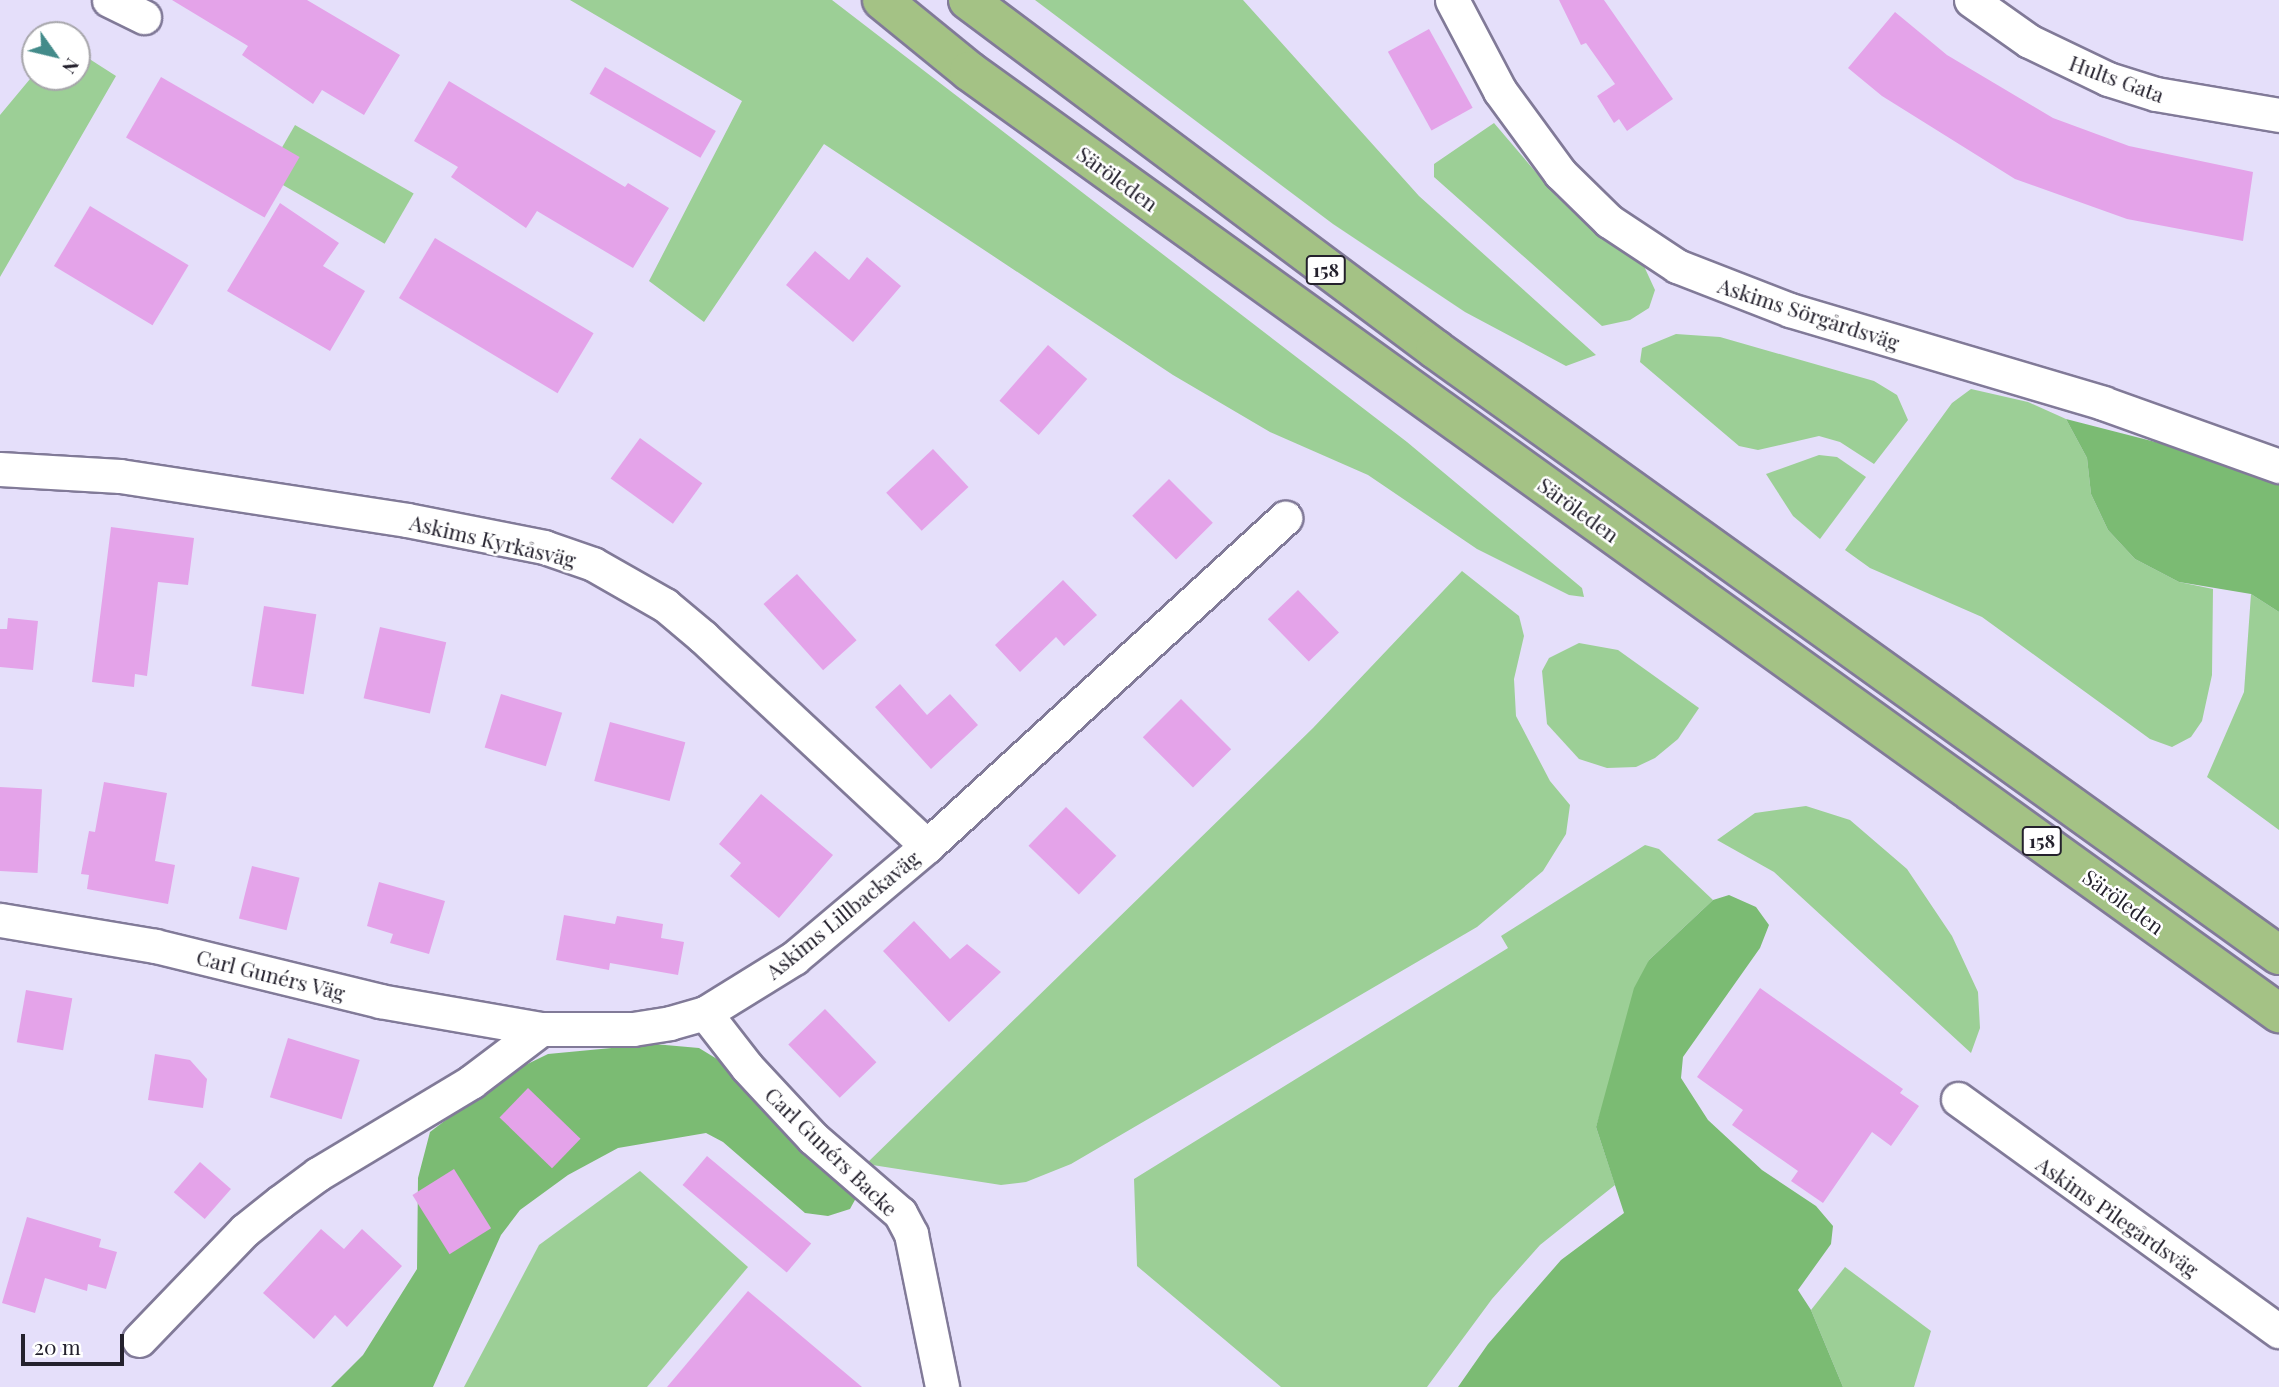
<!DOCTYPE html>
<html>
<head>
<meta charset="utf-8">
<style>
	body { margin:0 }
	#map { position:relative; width:2279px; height:1387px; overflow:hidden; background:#e5dffa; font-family:"Playfair Display",serif }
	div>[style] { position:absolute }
	.green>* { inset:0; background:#9ccf96; transform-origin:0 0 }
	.forest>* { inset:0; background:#7bbb73 }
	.building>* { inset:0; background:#e4a3e9; transform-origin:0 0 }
	.roads { filter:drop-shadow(2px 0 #817a98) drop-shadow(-2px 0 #817a98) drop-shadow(0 2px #817a98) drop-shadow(0 -2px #817a98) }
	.street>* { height:33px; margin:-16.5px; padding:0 16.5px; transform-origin:16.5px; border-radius:16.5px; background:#fff }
	.primary>* { height:38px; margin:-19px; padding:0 19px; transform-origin:19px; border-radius:19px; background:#a4c285 }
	span { translate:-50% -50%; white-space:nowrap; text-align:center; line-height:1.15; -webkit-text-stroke:5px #fff; paint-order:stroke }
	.shield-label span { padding:2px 5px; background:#fff; border:2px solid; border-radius:5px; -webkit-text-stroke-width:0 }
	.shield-label { font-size:19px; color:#24212d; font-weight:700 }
	.street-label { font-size:21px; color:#24212d }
	.north { position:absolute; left:21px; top:21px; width:70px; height:70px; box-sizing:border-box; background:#fff; border:2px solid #a7a6ab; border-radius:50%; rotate:124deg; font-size:19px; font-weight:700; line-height:28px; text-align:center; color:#24212d }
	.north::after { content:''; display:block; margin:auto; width:24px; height:32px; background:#438b8a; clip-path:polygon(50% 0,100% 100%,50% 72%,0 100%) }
	.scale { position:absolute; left:21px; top:1334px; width:103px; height:32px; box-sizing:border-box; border:4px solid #24212d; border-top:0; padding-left:9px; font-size:21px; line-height:24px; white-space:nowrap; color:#24212d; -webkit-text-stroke:5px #fff; paint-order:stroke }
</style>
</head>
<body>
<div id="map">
	<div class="green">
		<div style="clip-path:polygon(570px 0,832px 0,1407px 442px,1582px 588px,1584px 597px,1569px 595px,1477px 549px,1368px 475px,1270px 432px,1173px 375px,824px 144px,704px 322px,649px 281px,742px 101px)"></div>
		<div style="clip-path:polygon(1035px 0,1243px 0,1419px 196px,1596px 355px,1566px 366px,1465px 312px,1333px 224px)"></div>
		<div style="clip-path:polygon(77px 51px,116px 76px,0 277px,0 115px,35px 73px,35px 77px,77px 77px)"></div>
		<div style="clip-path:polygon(1494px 123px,1557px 197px,1643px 264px,1655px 290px,1649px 308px,1630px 320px,1602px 326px,1434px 177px,1434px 164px)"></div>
		<div style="left:295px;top:125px;width:137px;height:58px;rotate:30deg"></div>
		<div style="clip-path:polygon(1676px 334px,1720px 337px,1874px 381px,1897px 395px,1908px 420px,1874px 464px,1840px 442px,1819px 436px,1758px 450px,1739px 446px,1640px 362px,1642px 348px)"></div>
		<div style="clip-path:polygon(1971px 389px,2028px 402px,2066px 419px,2087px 458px,2091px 494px,2108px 530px,2135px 559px,2179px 582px,2213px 589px,2212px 675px,2202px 721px,2191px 737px,2172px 747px,2150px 739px,1982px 617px,1870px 568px,1845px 550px,1952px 403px)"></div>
		<div style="clip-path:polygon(1819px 455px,1837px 457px,1866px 477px,1820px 539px,1793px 516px,1766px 474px)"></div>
		<div style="clip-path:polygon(1462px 571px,1519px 616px,1524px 636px,1514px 679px,1516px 716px,1550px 781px,1570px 805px,1566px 834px,1543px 871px,1477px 927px,1071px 1164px,1026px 1182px,1001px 1185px,866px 1164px,1313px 728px)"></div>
		<div style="clip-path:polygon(2251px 594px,2279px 612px,2279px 830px,2207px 777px,2244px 692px)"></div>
		<div style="clip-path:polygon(1579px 643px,1618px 650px,1699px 708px,1678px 739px,1655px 758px,1636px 767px,1607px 768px,1579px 759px,1547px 724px,1542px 671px,1549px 658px)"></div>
		<div style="clip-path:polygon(1806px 806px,1850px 820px,1907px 869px,1952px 936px,1978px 992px,1980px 1028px,1971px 1053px,1774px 872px,1717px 840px,1755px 813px)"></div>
		<div style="clip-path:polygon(1645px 845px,1659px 849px,1713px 900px,1649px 960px,1596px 1127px,1615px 1185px,1540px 1245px,1492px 1299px,1427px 1387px,1281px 1387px,1137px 1266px,1134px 1179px,1508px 948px,1501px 936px)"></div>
		<div style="clip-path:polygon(640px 1171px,748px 1267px,647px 1387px,464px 1387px,539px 1245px)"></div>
		<div style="clip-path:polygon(1845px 1267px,1931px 1331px,1914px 1387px,1843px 1387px,1811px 1310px)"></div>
	</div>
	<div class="forest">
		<div style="clip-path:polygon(2066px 419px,2175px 447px,2279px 484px,2279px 612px,2251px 594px,2179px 582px,2135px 559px,2108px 530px,2091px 494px,2087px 458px)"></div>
		<div style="clip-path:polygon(1729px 895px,1756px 907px,1769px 925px,1760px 948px,1683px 1057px,1681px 1078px,1708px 1120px,1762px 1170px,1816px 1206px,1833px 1226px,1831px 1244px,1798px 1290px,1811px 1310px,1843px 1387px,1458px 1387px,1488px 1344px,1561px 1260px,1624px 1213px,1596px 1127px,1634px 988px,1649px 960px,1713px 900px)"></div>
		<div style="clip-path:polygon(654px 1044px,699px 1048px,717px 1059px,808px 1150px,847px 1180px,856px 1198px,850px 1209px,828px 1216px,805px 1213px,723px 1142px,706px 1133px,618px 1148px,568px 1175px,520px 1210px,501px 1235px,433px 1387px,331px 1387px,363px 1355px,417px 1269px,418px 1178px,430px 1132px,505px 1075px,548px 1054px)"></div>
	</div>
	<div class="building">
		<div style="clip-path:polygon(172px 0,307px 0,400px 55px,364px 115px,322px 90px,313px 104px,242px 55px,248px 46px)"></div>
		<div style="clip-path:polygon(1559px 0,1604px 0,1673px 99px,1627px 131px,1619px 119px,1614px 123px,1597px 96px,1615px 84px,1586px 43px,1581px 45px)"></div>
		<div style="clip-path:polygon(1895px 12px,1947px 55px,2053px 118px,2129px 146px,2253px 172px,2243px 241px,2127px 219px,2015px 179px,1882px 96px,1848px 68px)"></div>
		<div style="left:1429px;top:29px;width:90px;height:47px;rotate:61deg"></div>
		<div style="left:605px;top:67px;width:128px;height:31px;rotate:30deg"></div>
		<div style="left:161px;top:77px;width:160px;height:70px;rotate:30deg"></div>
		<div style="clip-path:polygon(449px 81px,625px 187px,628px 183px,669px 208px,633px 268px,537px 211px,526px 228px,451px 177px,458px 167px,414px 141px)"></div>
		<div style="clip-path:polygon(280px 203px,339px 243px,323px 266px,365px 291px,330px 351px,227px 291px)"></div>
		<div style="left:90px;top:206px;width:115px;height:70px;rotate:31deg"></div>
		<div style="left:435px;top:238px;width:185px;height:70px;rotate:31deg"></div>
		<div style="clip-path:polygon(815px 251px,849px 280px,867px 257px,901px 286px,853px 342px,786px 285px)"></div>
		<div style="left:1048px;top:345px;width:52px;height:74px;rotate:41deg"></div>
		<div style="left:640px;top:438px;width:77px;height:50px;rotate:36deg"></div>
		<div style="left:933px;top:449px;width:52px;height:64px;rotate:47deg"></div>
		<div style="left:1169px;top:479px;width:62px;height:52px;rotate:45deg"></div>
		<div style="clip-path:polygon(111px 527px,194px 538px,188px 585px,158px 582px,147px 676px,135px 674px,134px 687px,92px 682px)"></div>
		<div style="left:797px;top:574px;width:89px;height:45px;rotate:48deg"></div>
		<div style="clip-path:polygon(1063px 580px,1097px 615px,1064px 646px,1056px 637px,1020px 672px,995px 645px)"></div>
		<div style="left:1298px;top:590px;width:59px;height:42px;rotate:46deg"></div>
		<div style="left:264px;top:606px;width:53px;height:81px;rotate:9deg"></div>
		<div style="clip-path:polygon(8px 618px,38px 621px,33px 670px,0 667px,0 629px,7px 629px)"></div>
		<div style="left:380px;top:627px;width:68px;height:73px;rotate:13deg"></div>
		<div style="clip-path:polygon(900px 684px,927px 715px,950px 694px,978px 725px,931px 769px,875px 707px)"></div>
		<div style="left:501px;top:694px;width:64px;height:56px;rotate:17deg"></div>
		<div style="left:1181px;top:699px;width:71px;height:54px;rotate:45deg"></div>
		<div style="left:610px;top:722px;width:78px;height:61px;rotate:15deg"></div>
		<div style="clip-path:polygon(104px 782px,167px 793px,155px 861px,175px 865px,168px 904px,87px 889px,89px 875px,81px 874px,89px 831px,95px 832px)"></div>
		<div style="left:0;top:787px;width:42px;height:84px;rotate:3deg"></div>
		<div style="clip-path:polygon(761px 794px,833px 855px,779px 918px,730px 876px,741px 863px,719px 844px)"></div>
		<div style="left:1066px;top:807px;width:70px;height:54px;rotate:44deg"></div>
		<div style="left:252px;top:866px;width:49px;height:54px;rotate:14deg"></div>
		<div style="clip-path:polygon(379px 882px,445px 901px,429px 954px,390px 943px,393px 934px,367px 926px)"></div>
		<div style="clip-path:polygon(564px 915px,615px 924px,617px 916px,663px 924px,661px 938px,684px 942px,678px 975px,610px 963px,609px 970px,556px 960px)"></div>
		<div style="clip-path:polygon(914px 921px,950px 959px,967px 944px,1001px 972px,949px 1022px,883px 951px)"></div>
		<div style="clip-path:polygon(1760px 988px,1903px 1089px,1900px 1093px,1919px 1106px,1891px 1146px,1872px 1132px,1823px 1203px,1791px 1181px,1798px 1171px,1732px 1125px,1743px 1110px,1697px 1077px)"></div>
		<div style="left:26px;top:990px;width:47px;height:53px;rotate:10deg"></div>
		<div style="left:825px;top:1009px;width:74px;height:51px;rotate:46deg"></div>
		<div style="left:288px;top:1038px;width:75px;height:62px;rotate:17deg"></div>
		<div style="clip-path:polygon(155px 1054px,190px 1060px,207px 1079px,203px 1108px,148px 1100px)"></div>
		<div style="left:528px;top:1088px;width:73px;height:41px;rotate:44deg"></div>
		<div style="left:707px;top:1156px;width:136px;height:38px;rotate:40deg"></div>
		<div style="left:200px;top:1162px;width:41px;height:40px;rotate:41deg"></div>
		<div style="left:454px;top:1169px;width:70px;height:49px;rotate:58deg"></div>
		<div style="clip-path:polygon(27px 1217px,101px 1239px,99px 1247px,117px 1252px,106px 1289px,88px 1284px,87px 1291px,45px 1278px,35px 1313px,2px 1303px)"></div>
		<div style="clip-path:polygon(321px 1229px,344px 1249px,362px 1229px,402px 1266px,347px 1327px,335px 1315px,314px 1339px,263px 1293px)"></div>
		<div style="clip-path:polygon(748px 1291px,862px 1387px,667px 1387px)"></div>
	</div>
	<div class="roads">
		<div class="street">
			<div style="left:109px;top:0;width:39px;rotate:26deg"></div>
			<div style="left:1452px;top:0;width:103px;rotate:62.2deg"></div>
			<div style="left:1500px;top:91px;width:102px;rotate:53.8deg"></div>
			<div style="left:1560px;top:173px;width:69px;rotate:44.4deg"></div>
			<div style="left:1609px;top:221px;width:82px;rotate:33.5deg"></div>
			<div style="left:1677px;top:266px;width:121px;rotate:21.3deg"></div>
			<div style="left:1790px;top:310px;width:327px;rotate:16.5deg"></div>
			<div style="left:2103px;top:403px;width:187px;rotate:19.7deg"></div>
			<div style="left:1971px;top:0;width:71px;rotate:35.3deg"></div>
			<div style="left:2029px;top:41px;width:88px;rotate:25.7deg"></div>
			<div style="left:2108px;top:79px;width:50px;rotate:17.4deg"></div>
			<div style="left:2156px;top:94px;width:125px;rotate:9.7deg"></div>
			<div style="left:0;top:469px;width:120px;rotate:3.3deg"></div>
			<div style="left:120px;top:476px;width:290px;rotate:8.7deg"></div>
			<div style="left:407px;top:520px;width:140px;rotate:11.1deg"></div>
			<div style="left:544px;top:547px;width:52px;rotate:19.1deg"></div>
			<div style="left:593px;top:564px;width:83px;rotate:29.7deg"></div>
			<div style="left:665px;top:605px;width:50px;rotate:40.1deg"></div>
			<div style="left:703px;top:637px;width:306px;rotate:43deg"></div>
			<div style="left:0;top:920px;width:157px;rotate:9.5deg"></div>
			<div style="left:155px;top:946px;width:232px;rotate:13.7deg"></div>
			<div style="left:380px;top:1001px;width:163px;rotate:9.9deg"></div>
			<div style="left:705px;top:1013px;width:68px;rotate:52.1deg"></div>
			<div style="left:747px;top:1067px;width:97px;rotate:47.1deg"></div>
			<div style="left:813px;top:1138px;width:115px;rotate:40.8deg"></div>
			<div style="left:900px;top:1213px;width:24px;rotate:62deg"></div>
			<div style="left:911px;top:1234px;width:156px;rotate:78.5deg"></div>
			<div style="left:1958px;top:1099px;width:396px;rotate:35.9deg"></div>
			<div style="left:139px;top:1340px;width:153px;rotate:-46.1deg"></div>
			<div style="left:245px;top:1230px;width:45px;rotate:-38.7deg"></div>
			<div style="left:280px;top:1202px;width:47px;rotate:-36.4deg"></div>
			<div style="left:318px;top:1174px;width:179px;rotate:-31deg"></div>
			<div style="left:471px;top:1082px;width:88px;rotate:-37.1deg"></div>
			<div style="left:541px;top:1029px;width:92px"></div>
			<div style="left:633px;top:1029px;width:37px;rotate:-9deg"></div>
			<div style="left:670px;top:1023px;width:36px;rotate:-16deg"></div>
			<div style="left:705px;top:1013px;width:105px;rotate:-31.7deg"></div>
			<div style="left:794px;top:958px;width:174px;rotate:-40.1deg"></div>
			<div style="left:927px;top:846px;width:486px;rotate:-42.5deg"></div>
		</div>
		<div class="primary">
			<div style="left:882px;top:0;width:112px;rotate:39.2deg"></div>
			<div style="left:969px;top:71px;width:1614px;rotate:35.72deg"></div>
			<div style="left:968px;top:0;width:583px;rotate:36.77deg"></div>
			<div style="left:1435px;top:349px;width:1039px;rotate:35.68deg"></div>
		</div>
	</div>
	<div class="shield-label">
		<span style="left:1326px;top:270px">158</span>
		<span style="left:2042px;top:841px">158</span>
	</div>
	<div class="street-label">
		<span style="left:2117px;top:78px;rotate:20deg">Hults Gata</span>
		<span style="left:1118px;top:178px;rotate:36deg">Säröleden</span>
		<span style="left:1809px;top:313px;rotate:18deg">Askims Sörgårdsväg</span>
		<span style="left:1579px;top:509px;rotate:36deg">Säröleden</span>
		<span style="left:493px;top:540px;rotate:13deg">Askims Kyrkåsväg</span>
		<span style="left:2124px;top:901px;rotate:36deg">Säröleden</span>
		<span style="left:842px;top:914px;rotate:-39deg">Askims Lillbackaväg</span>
		<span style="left:271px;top:974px;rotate:14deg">Carl Gunérs Väg</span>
		<span style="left:832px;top:1151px;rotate:44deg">Carl Gunérs Backe</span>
		<span style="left:2118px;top:1216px;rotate:35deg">Askims Pilegårdsväg</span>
	</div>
	<div class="north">N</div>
	<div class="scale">20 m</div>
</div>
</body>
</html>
